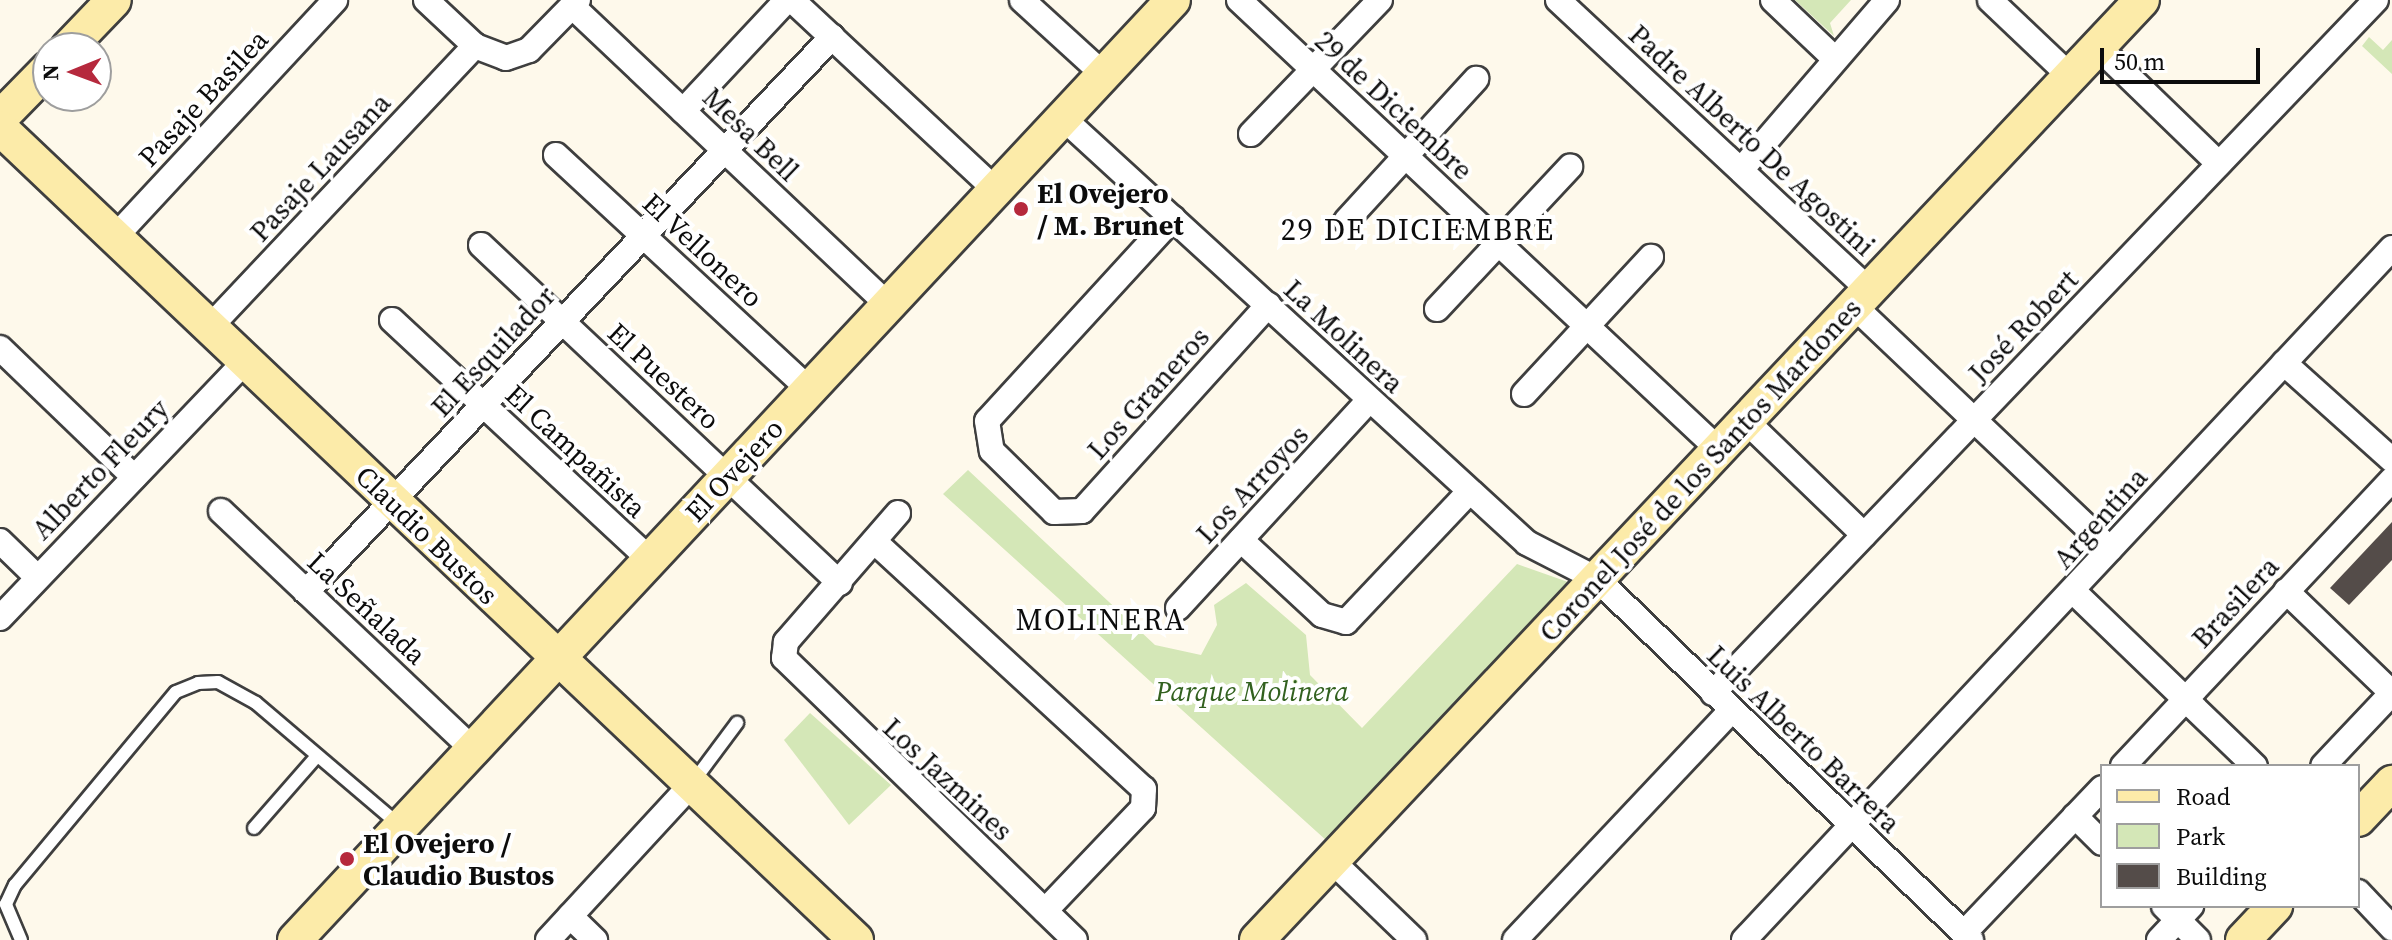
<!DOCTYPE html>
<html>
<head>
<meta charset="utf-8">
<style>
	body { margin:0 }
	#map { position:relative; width:2392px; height:940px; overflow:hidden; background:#fef9eb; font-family:"Source Serif 4",serif }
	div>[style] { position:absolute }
	.green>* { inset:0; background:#d4e7b7 }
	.building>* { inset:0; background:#544c49 }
	.roads { filter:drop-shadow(2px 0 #3f3f3f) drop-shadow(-2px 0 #3f3f3f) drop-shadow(0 2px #3f3f3f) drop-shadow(0 -2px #3f3f3f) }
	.lane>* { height:12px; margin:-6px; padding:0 6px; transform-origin:6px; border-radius:6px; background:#fff }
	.street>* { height:24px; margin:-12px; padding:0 12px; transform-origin:12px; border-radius:12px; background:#fff }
	.secondary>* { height:34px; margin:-17px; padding:0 17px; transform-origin:17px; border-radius:17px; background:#fceba9 }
	.dots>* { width:22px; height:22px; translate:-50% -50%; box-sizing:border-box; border:4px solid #fff; border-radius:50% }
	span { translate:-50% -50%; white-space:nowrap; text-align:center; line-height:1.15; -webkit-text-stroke:8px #fff; paint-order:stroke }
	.street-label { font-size:28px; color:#0c0c0c }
	.poi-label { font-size:28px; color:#0c0c0c; font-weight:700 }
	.left { translate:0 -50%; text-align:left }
	.park-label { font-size:28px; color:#32611f; font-style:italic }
	.neighbourhood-label { font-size:30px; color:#0c0c0c; letter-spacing:2px }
	.legend { position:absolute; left:2100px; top:764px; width:260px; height:144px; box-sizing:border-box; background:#fff; border:2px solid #9e9e9e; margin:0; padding:10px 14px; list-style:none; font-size:24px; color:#0c0c0c }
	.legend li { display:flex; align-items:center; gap:16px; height:40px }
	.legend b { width:40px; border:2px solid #9e9e9e }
	.north { position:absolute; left:32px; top:32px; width:80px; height:80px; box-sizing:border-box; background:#fff; border:2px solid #9e9e9e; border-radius:50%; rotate:269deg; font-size:22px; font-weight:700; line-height:32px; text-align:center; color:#0c0c0c }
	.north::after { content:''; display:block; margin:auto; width:28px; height:36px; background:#b6293d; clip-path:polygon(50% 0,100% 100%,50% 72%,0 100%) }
	.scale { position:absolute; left:2100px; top:48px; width:160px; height:36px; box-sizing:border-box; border:4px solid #0c0c0c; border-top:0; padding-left:10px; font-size:24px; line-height:28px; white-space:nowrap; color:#0c0c0c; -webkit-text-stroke:6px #fff; paint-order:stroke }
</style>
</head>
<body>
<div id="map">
	<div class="green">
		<div style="clip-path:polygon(1795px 0,1851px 0,1830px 23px,1834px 36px)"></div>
		<div style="clip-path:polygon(2369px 37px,2383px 50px,2392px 40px,2392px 74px,2362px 46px)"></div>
		<div style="clip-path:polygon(968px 470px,1155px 645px,1201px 655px,1217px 625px,1214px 605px,1246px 583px,1306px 635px,1310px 675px,1362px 728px,1517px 564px,1568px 582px,1327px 841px,943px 494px)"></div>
		<div style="clip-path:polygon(810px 713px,891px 785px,849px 825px,784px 740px)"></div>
	</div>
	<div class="building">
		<div style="clip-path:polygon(2392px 522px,2392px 560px,2349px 605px,2330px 588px)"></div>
	</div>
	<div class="roads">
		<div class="lane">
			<div style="left:693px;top:782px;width:74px;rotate:-53.3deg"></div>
			<div style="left:254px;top:828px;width:96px;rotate:-48.8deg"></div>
			<div style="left:21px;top:940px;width:39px;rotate:-113deg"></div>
			<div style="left:6px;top:904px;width:21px;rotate:-65deg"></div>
			<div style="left:15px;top:885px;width:251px;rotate:-50.2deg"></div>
			<div style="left:176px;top:692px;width:24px;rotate:-22deg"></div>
			<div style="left:198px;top:683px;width:20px;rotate:-3deg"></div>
			<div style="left:218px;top:682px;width:43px;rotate:28.9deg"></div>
			<div style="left:256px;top:703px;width:187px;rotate:40.4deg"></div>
		</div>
		<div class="street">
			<div style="left:426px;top:0;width:67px;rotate:43.2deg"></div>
			<div style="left:475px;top:46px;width:33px;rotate:21deg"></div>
			<div style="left:506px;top:58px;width:24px;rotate:-19deg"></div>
			<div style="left:529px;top:50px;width:70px;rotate:-45.6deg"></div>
			<div style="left:792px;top:0;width:279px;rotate:43deg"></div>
			<div style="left:1022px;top:0;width:111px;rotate:42.4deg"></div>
			<div style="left:1239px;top:0;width:658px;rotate:43.15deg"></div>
			<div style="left:1558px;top:0;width:425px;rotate:43deg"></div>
			<div style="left:1773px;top:0;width:84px;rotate:43.6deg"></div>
			<div style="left:1990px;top:0;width:110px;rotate:43.5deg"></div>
			<div style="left:572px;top:6px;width:435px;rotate:43.4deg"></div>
			<div style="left:2098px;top:47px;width:168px;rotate:44deg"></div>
			<div style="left:683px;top:111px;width:152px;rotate:-46.9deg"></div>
			<div style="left:1063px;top:118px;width:629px;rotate:42.49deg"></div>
			<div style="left:1527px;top:543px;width:79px;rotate:27.2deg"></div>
			<div style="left:1597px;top:579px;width:520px;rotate:43.99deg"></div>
			<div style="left:1251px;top:134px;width:186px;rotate:-46.1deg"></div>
			<div style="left:556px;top:155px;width:345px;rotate:42.8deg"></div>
			<div style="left:1741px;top:170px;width:224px;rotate:-49.3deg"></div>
			<div style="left:1173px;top:218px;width:275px;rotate:132.5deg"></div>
			<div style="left:987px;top:421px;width:30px;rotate:81deg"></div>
			<div style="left:992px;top:451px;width:87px;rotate:44.5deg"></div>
			<div style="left:1054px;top:512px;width:28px;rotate:-2deg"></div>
			<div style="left:1082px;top:511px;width:278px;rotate:-47.9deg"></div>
			<div style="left:1346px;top:221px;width:193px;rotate:-47.5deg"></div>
			<div style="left:116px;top:236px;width:322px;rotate:-47.1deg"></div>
			<div style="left:481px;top:245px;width:493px;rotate:43.3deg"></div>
			<div style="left:1854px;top:306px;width:353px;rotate:43.5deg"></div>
			<div style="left:1437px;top:309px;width:195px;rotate:-46.9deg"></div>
			<div style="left:392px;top:320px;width:352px;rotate:42.9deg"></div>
			<div style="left:209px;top:328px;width:388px;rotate:-46.7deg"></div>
			<div style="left:0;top:348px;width:186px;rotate:43.9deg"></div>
			<div style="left:2284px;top:363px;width:145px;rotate:41.9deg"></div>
			<div style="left:1524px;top:394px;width:187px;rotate:-47.2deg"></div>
			<div style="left:1746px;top:421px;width:164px;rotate:44deg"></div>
			<div style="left:221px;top:511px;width:347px;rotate:43.4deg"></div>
			<div style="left:898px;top:513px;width:171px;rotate:131deg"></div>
			<div style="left:786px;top:642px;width:16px;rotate:97deg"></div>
			<div style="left:784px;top:658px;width:405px;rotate:44.1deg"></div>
			<div style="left:1241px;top:540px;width:110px;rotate:42.8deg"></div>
			<div style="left:1322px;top:615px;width:25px;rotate:16deg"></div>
			<div style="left:1346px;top:622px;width:179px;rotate:-46.6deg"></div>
			<div style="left:0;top:541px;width:52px;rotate:44.2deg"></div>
			<div style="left:875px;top:542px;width:365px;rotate:42.6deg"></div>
			<div style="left:1144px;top:789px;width:19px;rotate:93deg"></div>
			<div style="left:1143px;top:808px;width:142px;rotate:133.6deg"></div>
			<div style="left:2286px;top:591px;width:147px;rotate:43.9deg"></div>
			<div style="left:2392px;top:693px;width:100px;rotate:133.4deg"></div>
			<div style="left:306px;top:592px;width:765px;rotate:-46.54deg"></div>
			<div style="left:2074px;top:592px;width:251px;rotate:43.9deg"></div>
			<div style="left:1178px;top:608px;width:282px;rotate:-47.4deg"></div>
			<div style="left:0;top:618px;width:354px;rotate:-46.3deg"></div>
			<div style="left:1713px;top:693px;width:959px;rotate:-46.27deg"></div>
			<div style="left:2123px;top:766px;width:393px;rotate:-46.8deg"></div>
			<div style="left:2075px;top:816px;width:38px;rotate:45deg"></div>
			<div style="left:1332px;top:861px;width:114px;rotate:43.9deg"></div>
			<div style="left:2358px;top:892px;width:50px;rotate:46.6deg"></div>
			<div style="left:2164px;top:906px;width:48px;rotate:45deg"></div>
			<div style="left:570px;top:916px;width:35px;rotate:44deg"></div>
			<div style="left:1964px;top:933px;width:200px;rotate:-46.4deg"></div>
			<div style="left:548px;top:940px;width:211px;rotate:-47.3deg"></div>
			<div style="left:1515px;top:940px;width:315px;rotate:-46.7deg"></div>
			<div style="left:1744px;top:940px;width:948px;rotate:-46.88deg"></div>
			<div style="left:2159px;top:940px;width:47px;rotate:-46.7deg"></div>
		</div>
		<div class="secondary">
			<div style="left:68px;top:48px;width:66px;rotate:-46.2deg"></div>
			<div style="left:0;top:118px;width:69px;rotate:-45.6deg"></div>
			<div style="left:0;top:128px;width:1180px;rotate:43.49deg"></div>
			<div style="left:2358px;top:819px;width:50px;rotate:-46.6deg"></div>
			<div style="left:295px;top:940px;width:1286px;rotate:-46.95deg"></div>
			<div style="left:1257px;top:940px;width:1291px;rotate:-46.73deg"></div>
			<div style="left:2243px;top:940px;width:47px;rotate:-46.7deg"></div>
		</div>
	</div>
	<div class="dots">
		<div style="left:1021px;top:209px;background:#b6293d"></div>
		<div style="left:347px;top:859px;background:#b6293d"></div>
	</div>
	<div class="street-label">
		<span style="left:203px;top:98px;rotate:-47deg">Pasaje Basilea</span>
		<span style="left:1394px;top:105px;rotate:43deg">29 de Diciembre</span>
		<span style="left:751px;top:134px;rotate:44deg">Mesa Bell</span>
		<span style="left:1752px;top:140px;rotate:43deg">Padre Alberto De Agostini</span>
		<span style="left:320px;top:167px;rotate:-47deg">Pasaje Lausana</span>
		<span style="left:703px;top:250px;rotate:43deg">El Vellonero</span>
		<span style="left:2023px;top:326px;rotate:-46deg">José Robert</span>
		<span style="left:1344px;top:336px;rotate:43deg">La Molinera</span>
		<span style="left:493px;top:351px;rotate:-47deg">El Esquilador</span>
		<span style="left:664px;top:376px;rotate:43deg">El Puestero</span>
		<span style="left:1148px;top:393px;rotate:-48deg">Los Graneros</span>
		<span style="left:576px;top:451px;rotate:43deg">El Campañista</span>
		<span style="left:100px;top:469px;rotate:-46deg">Alberto Fleury</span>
		<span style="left:734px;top:470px;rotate:-47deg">El Ovejero</span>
		<span style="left:1700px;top:470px;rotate:-47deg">Coronel José de los Santos Mardones</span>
		<span style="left:1252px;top:484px;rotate:-47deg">Los Arroyos</span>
		<span style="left:2100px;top:518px;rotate:-48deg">Argentina</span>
		<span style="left:427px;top:535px;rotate:44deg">Claudio Bustos</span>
		<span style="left:2235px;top:602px;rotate:-47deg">Brasilera</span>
		<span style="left:367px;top:608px;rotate:43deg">La Señalada</span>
		<span style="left:1804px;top:739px;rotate:44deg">Luis Alberto Barrera</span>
		<span style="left:948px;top:779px;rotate:43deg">Los Jazmines</span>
	</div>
	<div class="poi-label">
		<span class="left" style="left:1037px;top:209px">El Ovejero<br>/ M. Brunet</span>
		<span class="left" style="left:363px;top:859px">El Ovejero /<br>Claudio Bustos</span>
	</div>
	<div class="park-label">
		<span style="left:1252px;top:691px">Parque Molinera</span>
	</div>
	<div class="neighbourhood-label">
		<span style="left:1418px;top:230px">29 DE DICIEMBRE</span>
		<span style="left:1101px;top:620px">MOLINERA</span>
	</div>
	<ul class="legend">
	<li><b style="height:10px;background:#fceba9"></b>Road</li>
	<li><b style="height:22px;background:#d4e7b7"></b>Park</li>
	<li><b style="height:22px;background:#544c49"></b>Building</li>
	</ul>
	<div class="north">N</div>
	<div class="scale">50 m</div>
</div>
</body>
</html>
